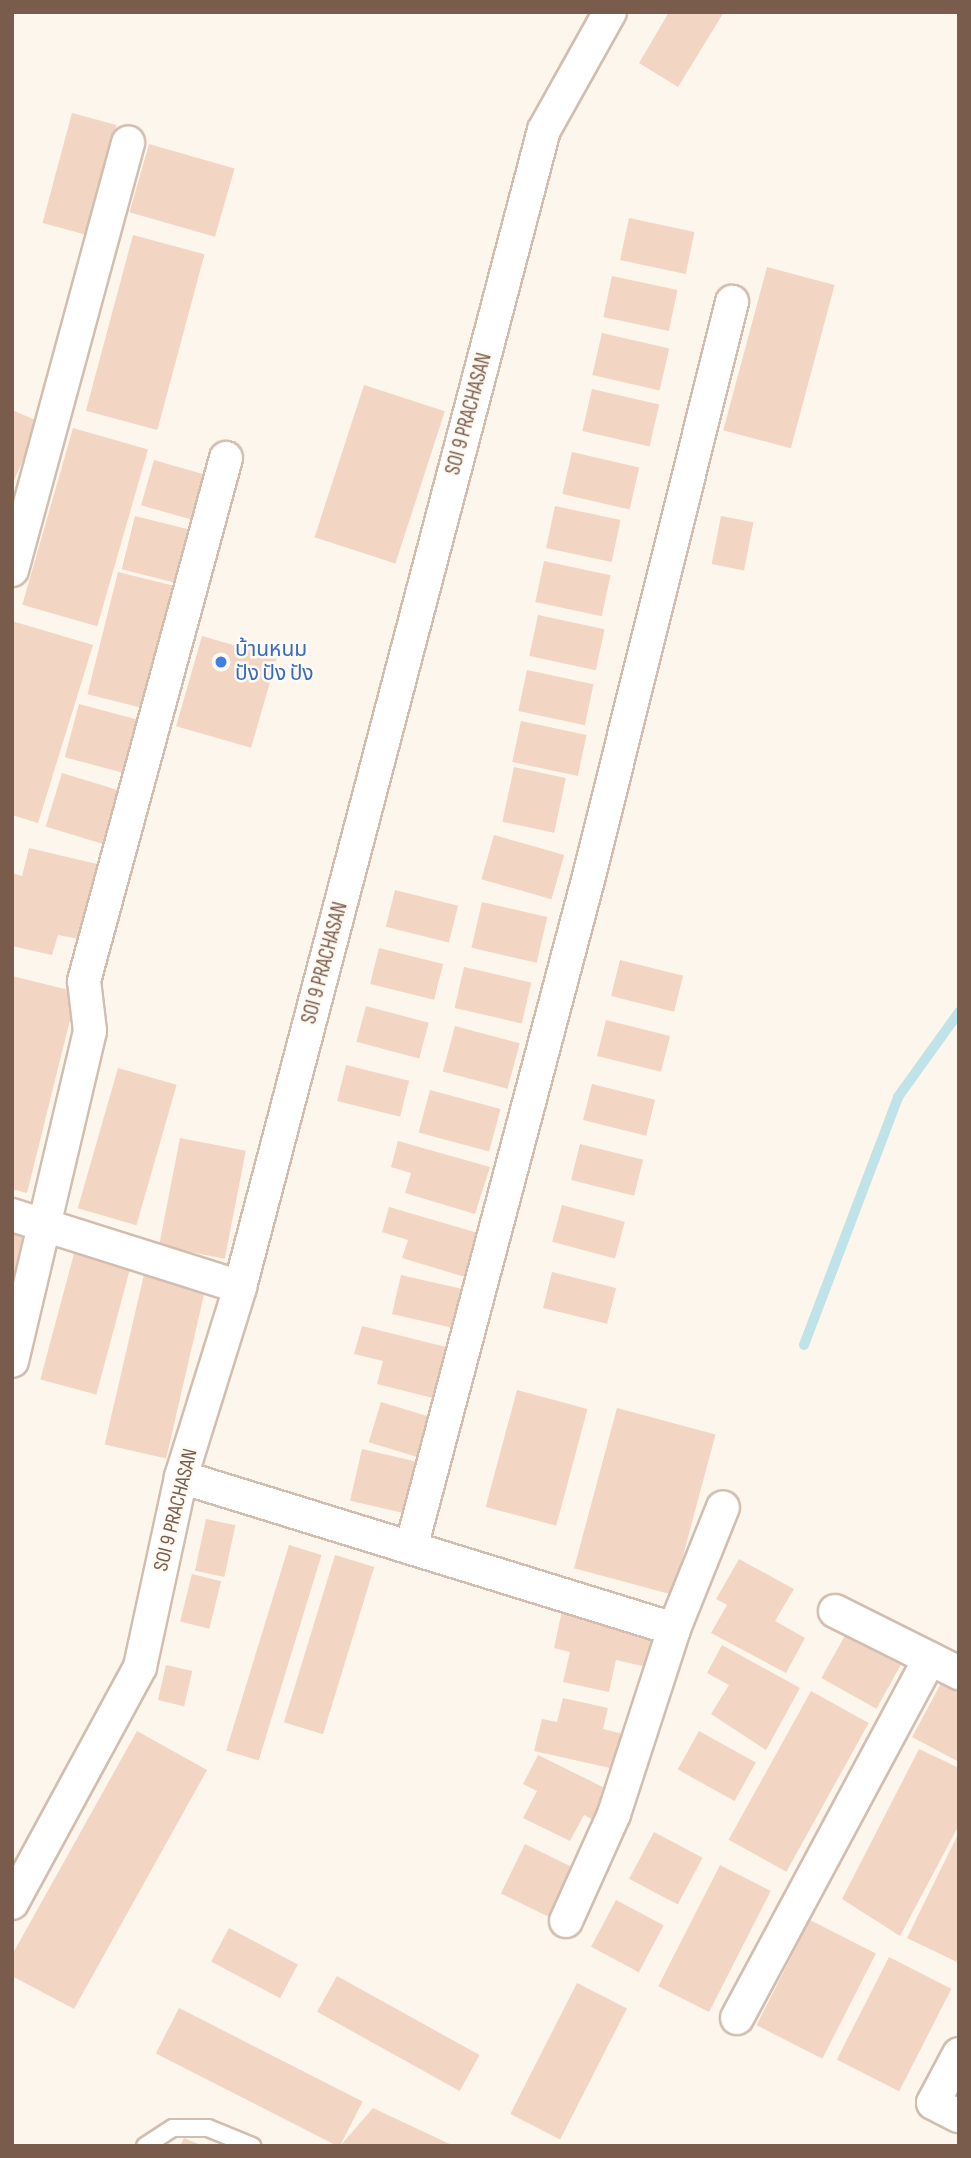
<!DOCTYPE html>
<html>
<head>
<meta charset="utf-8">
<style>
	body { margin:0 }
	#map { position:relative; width:971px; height:2158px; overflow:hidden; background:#fdf6ec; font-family:"Sofia Sans Condensed","Noto Sans Thai",sans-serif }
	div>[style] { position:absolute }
	.stream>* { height:10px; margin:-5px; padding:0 5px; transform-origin:5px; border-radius:5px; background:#bfe3e8 }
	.building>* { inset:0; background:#f3d5c3; transform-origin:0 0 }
	.roads { filter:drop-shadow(2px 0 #d1beb0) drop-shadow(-2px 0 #d1beb0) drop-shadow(0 2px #d1beb0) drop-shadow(0 -2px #d1beb0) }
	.lane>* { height:16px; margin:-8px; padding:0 8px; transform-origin:8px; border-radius:8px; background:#fff }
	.street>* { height:32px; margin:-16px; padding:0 16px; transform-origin:16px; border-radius:16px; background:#fff }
	.dots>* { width:19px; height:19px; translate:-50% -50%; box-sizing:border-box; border:4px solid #fffaf3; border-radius:50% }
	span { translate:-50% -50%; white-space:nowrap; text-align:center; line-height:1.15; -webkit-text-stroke:5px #fffaf3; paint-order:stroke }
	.street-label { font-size:21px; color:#7a5c4d }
	.shop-label { font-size:21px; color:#366cbe }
	.left { translate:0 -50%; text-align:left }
	.frame { position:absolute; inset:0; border:14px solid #7a5c4d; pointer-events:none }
</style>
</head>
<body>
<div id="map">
	<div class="stream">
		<div style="left:804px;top:1345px;width:265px;rotate:-69.2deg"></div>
		<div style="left:898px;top:1097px;width:105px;rotate:-54.3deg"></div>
	</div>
	<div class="building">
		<div style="clip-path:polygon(669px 12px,724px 12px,678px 87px,639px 63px)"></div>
		<div style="left:72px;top:113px;width:46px;height:114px;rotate:15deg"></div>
		<div style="left:149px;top:144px;width:89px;height:71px;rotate:16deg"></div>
		<div style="left:629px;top:218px;width:67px;height:43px;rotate:12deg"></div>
		<div style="left:133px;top:235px;width:74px;height:182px;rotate:15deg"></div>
		<div style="left:767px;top:267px;width:70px;height:169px;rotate:15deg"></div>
		<div style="left:612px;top:276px;width:67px;height:42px;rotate:12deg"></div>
		<div style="left:602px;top:333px;width:69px;height:43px;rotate:13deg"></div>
		<div style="left:364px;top:385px;width:85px;height:160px;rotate:18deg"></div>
		<div style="left:592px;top:389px;width:69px;height:43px;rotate:13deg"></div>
		<div style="clip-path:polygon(12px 410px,40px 422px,12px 485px)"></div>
		<div style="left:73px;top:428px;width:78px;height:184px;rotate:16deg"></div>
		<div style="left:572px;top:452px;width:69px;height:43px;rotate:13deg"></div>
		<div style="left:154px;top:460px;width:55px;height:47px;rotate:16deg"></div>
		<div style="left:555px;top:506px;width:67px;height:43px;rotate:12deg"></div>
		<div style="left:135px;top:516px;width:58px;height:55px;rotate:14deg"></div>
		<div style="left:721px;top:516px;width:33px;height:49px;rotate:11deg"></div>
		<div style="left:544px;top:561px;width:68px;height:42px;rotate:12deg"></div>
		<div style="left:118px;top:572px;width:56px;height:126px;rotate:14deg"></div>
		<div style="left:538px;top:615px;width:68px;height:42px;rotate:12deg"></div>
		<div style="clip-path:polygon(12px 621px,93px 645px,38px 823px,12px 815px)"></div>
		<div style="left:202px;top:636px;width:78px;height:94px;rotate:16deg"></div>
		<div style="left:527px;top:670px;width:68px;height:42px;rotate:12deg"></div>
		<div style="left:79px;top:704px;width:63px;height:55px;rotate:15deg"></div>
		<div style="left:521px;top:721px;width:67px;height:42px;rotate:12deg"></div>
		<div style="left:514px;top:767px;width:53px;height:56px;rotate:12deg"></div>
		<div style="left:62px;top:773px;width:59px;height:56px;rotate:17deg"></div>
		<div style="left:494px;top:835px;width:73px;height:46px;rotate:16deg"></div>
		<div style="clip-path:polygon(29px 848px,97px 864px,79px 939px,58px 935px,52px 955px,12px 946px,12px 873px,22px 876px)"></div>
		<div style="left:395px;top:890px;width:65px;height:38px;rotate:14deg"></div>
		<div style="left:482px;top:902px;width:67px;height:47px;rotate:13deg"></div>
		<div style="left:379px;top:948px;width:66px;height:37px;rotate:14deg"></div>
		<div style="left:620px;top:960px;width:65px;height:37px;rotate:14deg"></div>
		<div style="left:464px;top:967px;width:69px;height:42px;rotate:13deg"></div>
		<div style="clip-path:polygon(12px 976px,77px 992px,27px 1193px,12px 1189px)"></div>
		<div style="left:366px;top:1006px;width:65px;height:37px;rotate:15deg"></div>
		<div style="left:606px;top:1020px;width:66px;height:37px;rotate:14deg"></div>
		<div style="left:455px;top:1026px;width:67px;height:47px;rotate:15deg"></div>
		<div style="left:346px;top:1065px;width:65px;height:37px;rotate:14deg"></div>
		<div style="left:118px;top:1068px;width:61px;height:146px;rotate:16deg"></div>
		<div style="left:592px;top:1084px;width:65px;height:37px;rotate:14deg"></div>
		<div style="left:430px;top:1090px;width:73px;height:44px;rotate:15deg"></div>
		<div style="left:180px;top:1138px;width:67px;height:110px;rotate:11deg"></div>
		<div style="clip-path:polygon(398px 1141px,490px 1167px,475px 1214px,405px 1193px,411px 1173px,391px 1167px)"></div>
		<div style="left:580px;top:1144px;width:65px;height:37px;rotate:14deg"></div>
		<div style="left:562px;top:1205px;width:65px;height:38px;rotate:15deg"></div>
		<div style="clip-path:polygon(389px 1207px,478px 1233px,465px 1277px,402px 1258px,408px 1240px,382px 1232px)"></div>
		<div style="clip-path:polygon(12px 1231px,27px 1235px,13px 1284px,12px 1284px)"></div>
		<div style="left:75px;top:1250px;width:58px;height:134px;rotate:15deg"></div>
		<div style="left:145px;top:1270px;width:63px;height:179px;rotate:13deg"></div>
		<div style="left:552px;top:1272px;width:66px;height:37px;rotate:14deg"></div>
		<div style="left:401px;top:1275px;width:65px;height:40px;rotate:13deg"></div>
		<div style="clip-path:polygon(362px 1326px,454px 1349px,441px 1400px,377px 1384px,383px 1361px,354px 1354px)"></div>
		<div style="left:517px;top:1390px;width:73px;height:121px;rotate:15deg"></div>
		<div style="left:381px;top:1402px;width:55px;height:42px;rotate:17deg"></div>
		<div style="left:617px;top:1408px;width:102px;height:166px;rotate:15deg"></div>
		<div style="left:362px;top:1449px;width:64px;height:53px;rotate:13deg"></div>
		<div style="left:206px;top:1519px;width:30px;height:53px;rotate:12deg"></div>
		<div style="left:289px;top:1545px;width:34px;height:215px;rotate:17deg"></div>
		<div style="left:335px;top:1555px;width:41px;height:175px;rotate:17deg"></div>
		<div style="clip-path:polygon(739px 1559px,794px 1589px,775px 1621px,805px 1638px,786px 1673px,711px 1633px,727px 1605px,716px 1599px)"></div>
		<div style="left:192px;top:1574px;width:30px;height:49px;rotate:14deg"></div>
		<div style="clip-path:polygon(562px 1611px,654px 1634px,647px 1667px,616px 1660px,609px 1692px,563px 1682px,570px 1652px,554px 1648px)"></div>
		<div style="left:848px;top:1630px;width:63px;height:55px;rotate:29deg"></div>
		<div style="clip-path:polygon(722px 1645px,800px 1688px,766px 1750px,711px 1714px,729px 1685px,707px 1673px)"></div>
		<div style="left:166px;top:1665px;width:27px;height:36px;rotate:13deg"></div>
		<div style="clip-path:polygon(945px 1676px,959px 1683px,959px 1762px,912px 1737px)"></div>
		<div style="left:811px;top:1691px;width:66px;height:170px;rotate:29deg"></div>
		<div style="clip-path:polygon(563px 1698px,608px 1708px,603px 1729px,627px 1735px,619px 1770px,534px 1751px,542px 1719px,557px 1722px)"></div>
		<div style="clip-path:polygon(137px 1731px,207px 1770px,74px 2009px,12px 1976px,12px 1955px)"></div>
		<div style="left:699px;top:1731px;width:65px;height:44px;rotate:29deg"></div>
		<div style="clip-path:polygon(919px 1749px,959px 1768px,959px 1825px,900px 1936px,842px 1899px)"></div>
		<div style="clip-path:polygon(538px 1755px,613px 1792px,597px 1822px,584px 1815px,570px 1841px,523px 1818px,537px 1791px,523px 1784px)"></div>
		<div style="left:654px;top:1832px;width:55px;height:53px;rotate:28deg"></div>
		<div style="clip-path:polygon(959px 1832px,959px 1963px,907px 1938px)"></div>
		<div style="left:525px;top:1844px;width:53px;height:55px;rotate:26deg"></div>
		<div style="left:720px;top:1865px;width:57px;height:136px;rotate:27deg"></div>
		<div style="left:616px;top:1900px;width:54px;height:53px;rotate:28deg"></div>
		<div style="left:810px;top:1920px;width:74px;height:118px;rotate:27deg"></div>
		<div style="left:229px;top:1928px;width:78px;height:38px;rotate:28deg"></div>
		<div style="left:889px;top:1957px;width:70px;height:115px;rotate:27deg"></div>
		<div style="left:337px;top:1976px;width:163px;height:41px;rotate:29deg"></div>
		<div style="left:577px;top:1983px;width:56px;height:147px;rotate:27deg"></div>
		<div style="left:179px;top:2008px;width:206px;height:51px;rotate:27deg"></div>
		<div style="clip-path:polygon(373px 2108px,454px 2146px,340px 2146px)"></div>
		<div style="clip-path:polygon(184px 2138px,203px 2146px,180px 2146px)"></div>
	</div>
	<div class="roads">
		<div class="lane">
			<div style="left:145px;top:2146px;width:33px;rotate:-33deg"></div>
			<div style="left:173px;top:2128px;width:35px"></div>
			<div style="left:208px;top:2128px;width:48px;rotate:22.2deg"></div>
		</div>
		<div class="street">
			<div style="left:12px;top:570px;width:443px;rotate:-74.8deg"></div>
			<div style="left:12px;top:1215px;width:239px;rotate:17.5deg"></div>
			<div style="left:12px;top:1361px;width:339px;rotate:-76.7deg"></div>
			<div style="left:90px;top:1031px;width:50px;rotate:-96.8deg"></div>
			<div style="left:84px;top:981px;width:542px;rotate:-74.81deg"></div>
			<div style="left:181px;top:1477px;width:516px;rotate:17.14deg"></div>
			<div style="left:411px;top:1548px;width:691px;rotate:-75.16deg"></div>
			<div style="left:588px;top:880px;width:596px;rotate:-76.01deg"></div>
			<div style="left:835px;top:1611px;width:139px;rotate:26.6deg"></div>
			<div style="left:12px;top:1903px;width:268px;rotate:-61.5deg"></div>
			<div style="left:140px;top:1667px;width:194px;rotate:-77.8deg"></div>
			<div style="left:181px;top:1477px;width:199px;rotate:-72.7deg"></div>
			<div style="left:240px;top:1287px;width:1196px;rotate:-75.28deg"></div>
			<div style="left:544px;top:130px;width:135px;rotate:-60.8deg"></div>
			<div style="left:566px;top:1921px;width:117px;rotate:-65.8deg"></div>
			<div style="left:614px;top:1814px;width:194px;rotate:-72deg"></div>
			<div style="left:674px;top:1629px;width:131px;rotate:-68.1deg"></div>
			<div style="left:737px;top:2018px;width:408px;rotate:-61.8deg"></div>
			<div style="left:959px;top:2054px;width:55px;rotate:118deg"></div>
			<div style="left:933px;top:2103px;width:29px;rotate:27deg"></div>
		</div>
	</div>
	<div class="dots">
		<div style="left:221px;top:662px;background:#3f7fe0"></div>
	</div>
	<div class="street-label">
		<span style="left:469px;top:414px;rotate:-75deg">SOI 9 PRACHASAN</span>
		<span style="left:325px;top:963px;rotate:-75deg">SOI 9 PRACHASAN</span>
		<span style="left:176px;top:1510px;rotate:-76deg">SOI 9 PRACHASAN</span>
	</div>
	<div class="shop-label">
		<span class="left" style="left:235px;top:662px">บ้านหนม<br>ปัง ปัง ปัง</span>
	</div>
	<div class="frame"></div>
</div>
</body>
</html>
